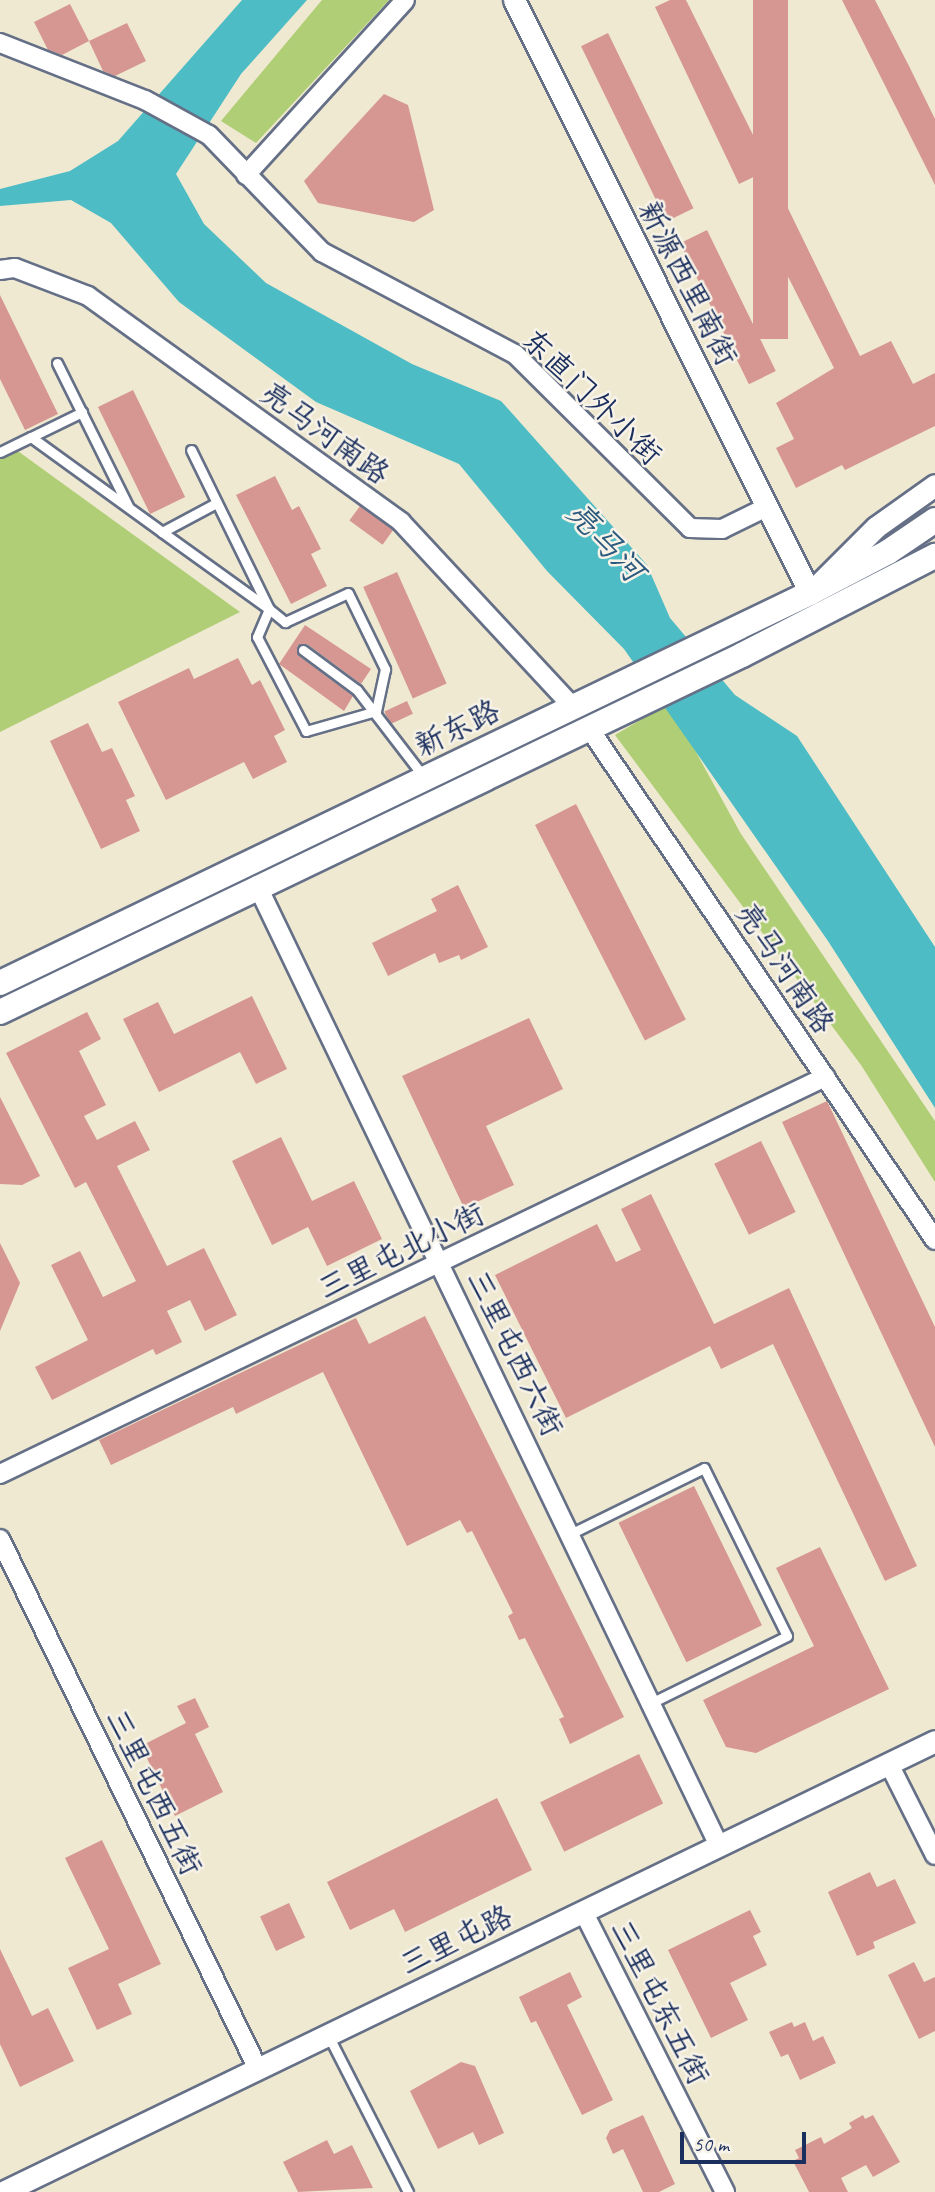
<!DOCTYPE html>
<html>
<head>
<meta charset="utf-8">
<style>
	body { margin:0 }
	#map { position:relative; width:935px; height:2192px; overflow:hidden; background:#efe9d2; font-family:Caveat,"LXGW WenKai TC",sans-serif }
	div>[style] { position:absolute }
	.green>* { inset:0; background:#afce75 }
	.water>* { inset:0; background:#4dbcc5 }
	.building>* { inset:0; background:#d69792; transform-origin:0 0 }
	.roads { filter:drop-shadow(2px 0 #657087) drop-shadow(-2px 0 #657087) drop-shadow(0 2px #657087) drop-shadow(0 -2px #657087) }
	.service>* { height:9px; margin:-4.5px; padding:0 4.5px; transform-origin:4.5px; border-radius:4.5px; background:#fff }
	.minor>* { height:18px; margin:-9px; padding:0 9px; transform-origin:9px; border-radius:9px; background:#fff }
	.tertiary>* { height:21px; margin:-10.5px; padding:0 10.5px; transform-origin:10.5px; border-radius:10.5px; background:#fff }
	.secondary>* { height:24px; margin:-12px; padding:0 12px; transform-origin:12px; border-radius:12px; background:#fff }
	span { translate:-50% -50%; white-space:nowrap; text-align:center; line-height:1.15; -webkit-text-stroke:5px #f7f3e8; paint-order:stroke }
	.street-label { font-size:30px; color:#1b2f5e }
	.water-label { font-size:32px; color:#2a597d; font-style:italic }
	.scale { position:absolute; left:680px; top:2132px; width:126px; height:32px; box-sizing:border-box; border:4px solid #1b2f5e; border-top:0; padding-left:9px; font-size:21px; line-height:24px; white-space:nowrap; color:#1b2f5e; -webkit-text-stroke:5px #f7f3e8; paint-order:stroke }
</style>
</head>
<body>
<div id="map">
	<div class="green">
		<div style="clip-path:polygon(322px 0,389px 0,256px 143px,221px 121px)"></div>
		<div style="clip-path:polygon(15px 449px,240px 612px,0 732px,0 456px)"></div>
		<div style="clip-path:polygon(669px 703px,741px 834px,935px 1121px,935px 1182px,861px 1065px,615px 735px)"></div>
	</div>
	<div class="water">
		<div style="clip-path:polygon(242px 0,307px 0,241px 74px,176px 174px,204px 224px,266px 283px,412px 364px,501px 401px,647px 565px,670px 618px,735px 695px,797px 736px,935px 947px,935px 1108px,828px 941px,624px 649px,547px 571px,459px 464px,316px 402px,179px 302px,111px 223px,71px 200px,0 206px,0 189px,70px 171px,118px 141px)"></div>
	</div>
	<div class="building">
		<div style="clip-path:polygon(670px 0,686px 0,770px 169px,739px 184px,655px 7px)"></div>
		<div style="left:753px;top:0;width:35px;height:339px"></div>
		<div style="clip-path:polygon(842px 0,875px 0,909px 66px,935px 119px,935px 185px)"></div>
		<div style="clip-path:polygon(70px 4px,89px 41px,62px 55px,48px 50px,34px 22px)"></div>
		<div style="clip-path:polygon(127px 23px,146px 61px,115px 76px,103px 71px,89px 41px)"></div>
		<div style="left:608px;top:33px;width:195px;height:30px;rotate:64deg"></div>
		<div style="clip-path:polygon(384px 94px,408px 105px,434px 210px,414px 222px,318px 203px,304px 181px)"></div>
		<div style="clip-path:polygon(781px 194px,860px 356px,891px 341px,913px 384px,935px 373px,935px 426px,845px 470px,842px 465px,796px 488px,776px 448px,794px 439px,776px 403px,834px 368px,753px 207px)"></div>
		<div style="left:707px;top:230px;width:157px;height:30px;rotate:64deg"></div>
		<div style="clip-path:polygon(0 295px,58px 414px,25px 430px,0 379px)"></div>
		<div style="left:133px;top:390px;width:119px;height:39px;rotate:64deg"></div>
		<div style="clip-path:polygon(275px 476px,292px 510px,299px 506px,321px 549px,311px 554px,327px 586px,291px 604px,236px 495px)"></div>
		<div style="left:360px;top:506px;width:41px;height:18px;rotate:36deg"></div>
		<div style="left:397px;top:572px;width:122px;height:37px;rotate:66deg"></div>
		<div style="clip-path:polygon(305px 625px,371px 669px,361px 684px,307px 644px,297px 646px,299px 656px,353px 696px,344px 711px,279px 664px)"></div>
		<div style="clip-path:polygon(238px 658px,252px 685px,260px 680px,285px 730px,274px 736px,287px 762px,253px 779px,244px 762px,166px 800px,118px 702px,189px 668px,194px 679px)"></div>
		<div style="left:407px;top:701px;width:14px;height:25px;rotate:65deg"></div>
		<div style="clip-path:polygon(88px 723px,102px 752px,112px 748px,135px 796px,126px 800px,140px 831px,101px 849px,50px 741px)"></div>
		<div style="left:576px;top:804px;width:242px;height:46px;rotate:63deg"></div>
		<div style="clip-path:polygon(458px 885px,488px 947px,461px 960px,459px 955px,439px 963px,435px 953px,388px 976px,372px 943px,437px 911px,431px 899px)"></div>
		<div style="clip-path:polygon(252px 996px,287px 1069px,256px 1084px,240px 1052px,159px 1092px,123px 1019px,158px 1002px,174px 1034px)"></div>
		<div style="clip-path:polygon(87px 1012px,101px 1039px,79px 1051px,106px 1105px,84px 1116px,97px 1140px,135px 1121px,150px 1150px,117px 1166px,167px 1266px,204px 1248px,237px 1315px,205px 1331px,190px 1300px,167px 1311px,182px 1342px,156px 1355px,153px 1349px,52px 1400px,35px 1367px,88px 1340px,51px 1265px,80px 1251px,103px 1297px,136px 1281px,86px 1182px,75px 1188px,6px 1053px)"></div>
		<div style="clip-path:polygon(529px 1018px,563px 1089px,486px 1126px,514px 1185px,464px 1208px,402px 1076px)"></div>
		<div style="clip-path:polygon(0 1097px,40px 1176px,22px 1185px,0 1184px)"></div>
		<div style="clip-path:polygon(827px 1101px,935px 1327px,935px 1447px,782px 1122px)"></div>
		<div style="clip-path:polygon(281px 1137px,312px 1201px,354px 1181px,382px 1239px,327px 1266px,308px 1227px,272px 1245px,232px 1161px)"></div>
		<div style="left:761px;top:1141px;width:79px;height:52px;rotate:64deg"></div>
		<div style="clip-path:polygon(651px 1194px,714px 1324px,789px 1288px,917px 1566px,885px 1581px,773px 1344px,721px 1369px,710px 1346px,566px 1418px,495px 1275px,597px 1224px,616px 1262px,641px 1250px,621px 1209px)"></div>
		<div style="clip-path:polygon(0 1243px,20px 1283px,0 1331px)"></div>
		<div style="clip-path:polygon(425px 1316px,624px 1717px,570px 1744px,559px 1719px,564px 1717px,525px 1638px,519px 1640px,508px 1616px,513px 1613px,472px 1531px,467px 1533px,460px 1520px,407px 1546px,323px 1372px,236px 1414px,233px 1407px,111px 1465px,99px 1440px,356px 1318px,369px 1344px)"></div>
		<div style="left:694px;top:1486px;width:155px;height:84px;rotate:64deg"></div>
		<div style="clip-path:polygon(820px 1547px,889px 1689px,756px 1753px,726px 1747px,703px 1700px,814px 1646px,776px 1568px)"></div>
		<div style="clip-path:polygon(195px 1698px,209px 1727px,195px 1734px,223px 1792px,175px 1816px,141px 1746px,186px 1723px,177px 1706px)"></div>
		<div style="left:639px;top:1754px;width:55px;height:110px;rotate:64deg"></div>
		<div style="clip-path:polygon(497px 1798px,532px 1870px,405px 1932px,394px 1909px,350px 1930px,327px 1882px)"></div>
		<div style="clip-path:polygon(102px 1840px,161px 1964px,118px 1984px,132px 2014px,97px 2030px,68px 1968px,109px 1949px,65px 1858px)"></div>
		<div style="clip-path:polygon(870px 1872px,877px 1887px,895px 1879px,916px 1923px,873px 1942px,875px 1948px,857px 1956px,828px 1892px)"></div>
		<div style="left:289px;top:1903px;width:38px;height:32px;rotate:65deg"></div>
		<div style="clip-path:polygon(750px 1910px,761px 1932px,753px 1936px,767px 1965px,730px 1983px,748px 2020px,711px 2038px,668px 1950px)"></div>
		<div style="clip-path:polygon(0 1949px,32px 2016px,48px 2008px,74px 2061px,20px 2087px,0 2044px)"></div>
		<div style="clip-path:polygon(914px 1962px,924px 1982px,935px 1977px,935px 2031px,919px 2039px,888px 1975px)"></div>
		<div style="clip-path:polygon(570px 1972px,582px 1997px,567px 2005px,613px 2100px,582px 2115px,536px 2021px,531px 2023px,519px 1997px)"></div>
		<div style="clip-path:polygon(792px 2022px,794px 2027px,805px 2022px,813px 2041px,823px 2036px,836px 2063px,800px 2080px,788px 2054px,781px 2057px,769px 2032px)"></div>
		<div style="clip-path:polygon(461px 2062px,475px 2066px,504px 2133px,479px 2145px,473px 2132px,438px 2149px,410px 2091px)"></div>
		<div style="clip-path:polygon(643px 2115px,675px 2184px,659px 2192px,643px 2192px,623px 2149px,613px 2154px,606px 2138px,610px 2130px)"></div>
		<div style="clip-path:polygon(863px 2115px,865px 2119px,873px 2115px,900px 2162px,873px 2177px,866px 2165px,841px 2178px,848px 2192px,809px 2192px,793px 2161px,799px 2158px,795px 2150px,821px 2137px,824px 2144px,852px 2128px,849px 2123px)"></div>
		<div style="clip-path:polygon(327px 2140px,334px 2154px,352px 2145px,373px 2188px,298px 2192px,283px 2162px)"></div>
	</div>
	<div class="roads">
		<div class="service">
			<div style="left:57px;top:363px;width:160px;rotate:63.6deg"></div>
			<div style="left:31px;top:437px;width:57px;rotate:-26.1deg"></div>
			<div style="left:0;top:452px;width:34px;rotate:-26deg"></div>
			<div style="left:31px;top:437px;width:162px;rotate:35.9deg"></div>
			<div style="left:162px;top:532px;width:132px;rotate:35.7deg"></div>
			<div style="left:269px;top:609px;width:21px;rotate:39deg"></div>
			<div style="left:285px;top:622px;width:69px;rotate:-24.7deg"></div>
			<div style="left:348px;top:593px;width:85px;rotate:64deg"></div>
			<div style="left:385px;top:669px;width:43px;rotate:102.1deg"></div>
			<div style="left:376px;top:711px;width:73px;rotate:164.1deg"></div>
			<div style="left:306px;top:731px;width:106px;rotate:-117.5deg"></div>
			<div style="left:257px;top:637px;width:30px;rotate:-67deg"></div>
			<div style="left:269px;top:609px;width:177px;rotate:-116.1deg"></div>
			<div style="left:162px;top:532px;width:61px;rotate:-28.2deg"></div>
			<div style="left:303px;top:650px;width:67px;rotate:36.5deg"></div>
			<div style="left:357px;top:690px;width:110px;rotate:52.4deg"></div>
			<div style="left:570px;top:1534px;width:149px;rotate:-26.2deg"></div>
			<div style="left:704px;top:1468px;width:187px;rotate:63.7deg"></div>
			<div style="left:787px;top:1636px;width:152px;rotate:153.8deg"></div>
			<div style="left:328px;top:2035px;width:176px;rotate:63deg"></div>
		</div>
		<div class="minor">
			<div style="left:0;top:43px;width:156px;rotate:21.5deg"></div>
			<div style="left:145px;top:100px;width:73px;rotate:28.7deg"></div>
			<div style="left:209px;top:135px;width:163px;rotate:46deg"></div>
			<div style="left:322px;top:252px;width:218px;rotate:27.9deg"></div>
			<div style="left:515px;top:354px;width:247px;rotate:44.8deg"></div>
			<div style="left:690px;top:528px;width:32px;rotate:2deg"></div>
			<div style="left:722px;top:529px;width:50px;rotate:-26.1deg"></div>
			<div style="left:246px;top:175px;width:236px;rotate:-47.7deg"></div>
			<div style="left:0;top:270px;width:15px;rotate:-8deg"></div>
			<div style="left:15px;top:268px;width:78px;rotate:21deg"></div>
			<div style="left:88px;top:296px;width:386px;rotate:35.8deg"></div>
			<div style="left:401px;top:522px;width:253px;rotate:47.1deg"></div>
			<div style="left:589px;top:728px;width:618px;rotate:55.95deg"></div>
			<div style="left:257px;top:885px;width:1066px;rotate:64.32deg"></div>
			<div style="left:0;top:1474px;width:916px;rotate:-25.7deg"></div>
			<div style="left:0;top:1539px;width:589px;rotate:64.04deg"></div>
			<div style="left:889px;top:1764px;width:102px;rotate:63.2deg"></div>
			<div style="left:583px;top:1911px;width:315px;rotate:63.2deg"></div>
		</div>
		<div class="tertiary">
			<div style="left:514px;top:0;width:663px;rotate:63.47deg"></div>
			<div style="left:810px;top:593px;width:93px;rotate:-45deg"></div>
			<div style="left:876px;top:527px;width:72px;rotate:-35.4deg"></div>
			<div style="left:3px;top:2192px;width:1035px;rotate:-25.82deg"></div>
		</div>
		<div class="secondary">
			<div style="left:0;top:983px;width:899px;rotate:-25.71deg"></div>
			<div style="left:810px;top:593px;width:88px;rotate:-27.7deg"></div>
			<div style="left:888px;top:552px;width:57px;rotate:-34.2deg"></div>
			<div style="left:0;top:1012px;width:823px;rotate:-25.69deg"></div>
			<div style="left:742px;top:655px;width:217px;rotate:-27.2deg"></div>
		</div>
	</div>
	<div class="street-label">
		<span style="left:688px;top:283px;rotate:63deg">新源西里南街</span>
		<span style="left:592px;top:397px;rotate:44deg">东直门外小街</span>
		<span style="left:325px;top:433px;rotate:36deg">亮马河南路</span>
		<span style="left:457px;top:728px;rotate:-26deg">新东路</span>
		<span style="left:785px;top:968px;rotate:56deg">亮马河南路</span>
		<span style="left:401px;top:1251px;rotate:-26deg">三里屯北小街</span>
		<span style="left:515px;top:1353px;rotate:64deg">三里屯西六街</span>
		<span style="left:154px;top:1792px;rotate:64deg">三里屯西五街</span>
		<span style="left:456px;top:1940px;rotate:-26deg">三里屯路</span>
		<span style="left:660px;top:2002px;rotate:63deg">三里屯东五街</span>
	</div>
	<div class="water-label">
		<span style="left:605px;top:542px;rotate:47deg">亮马河</span>
	</div>
	<div class="scale">50 m</div>
</div>
</body>
</html>
